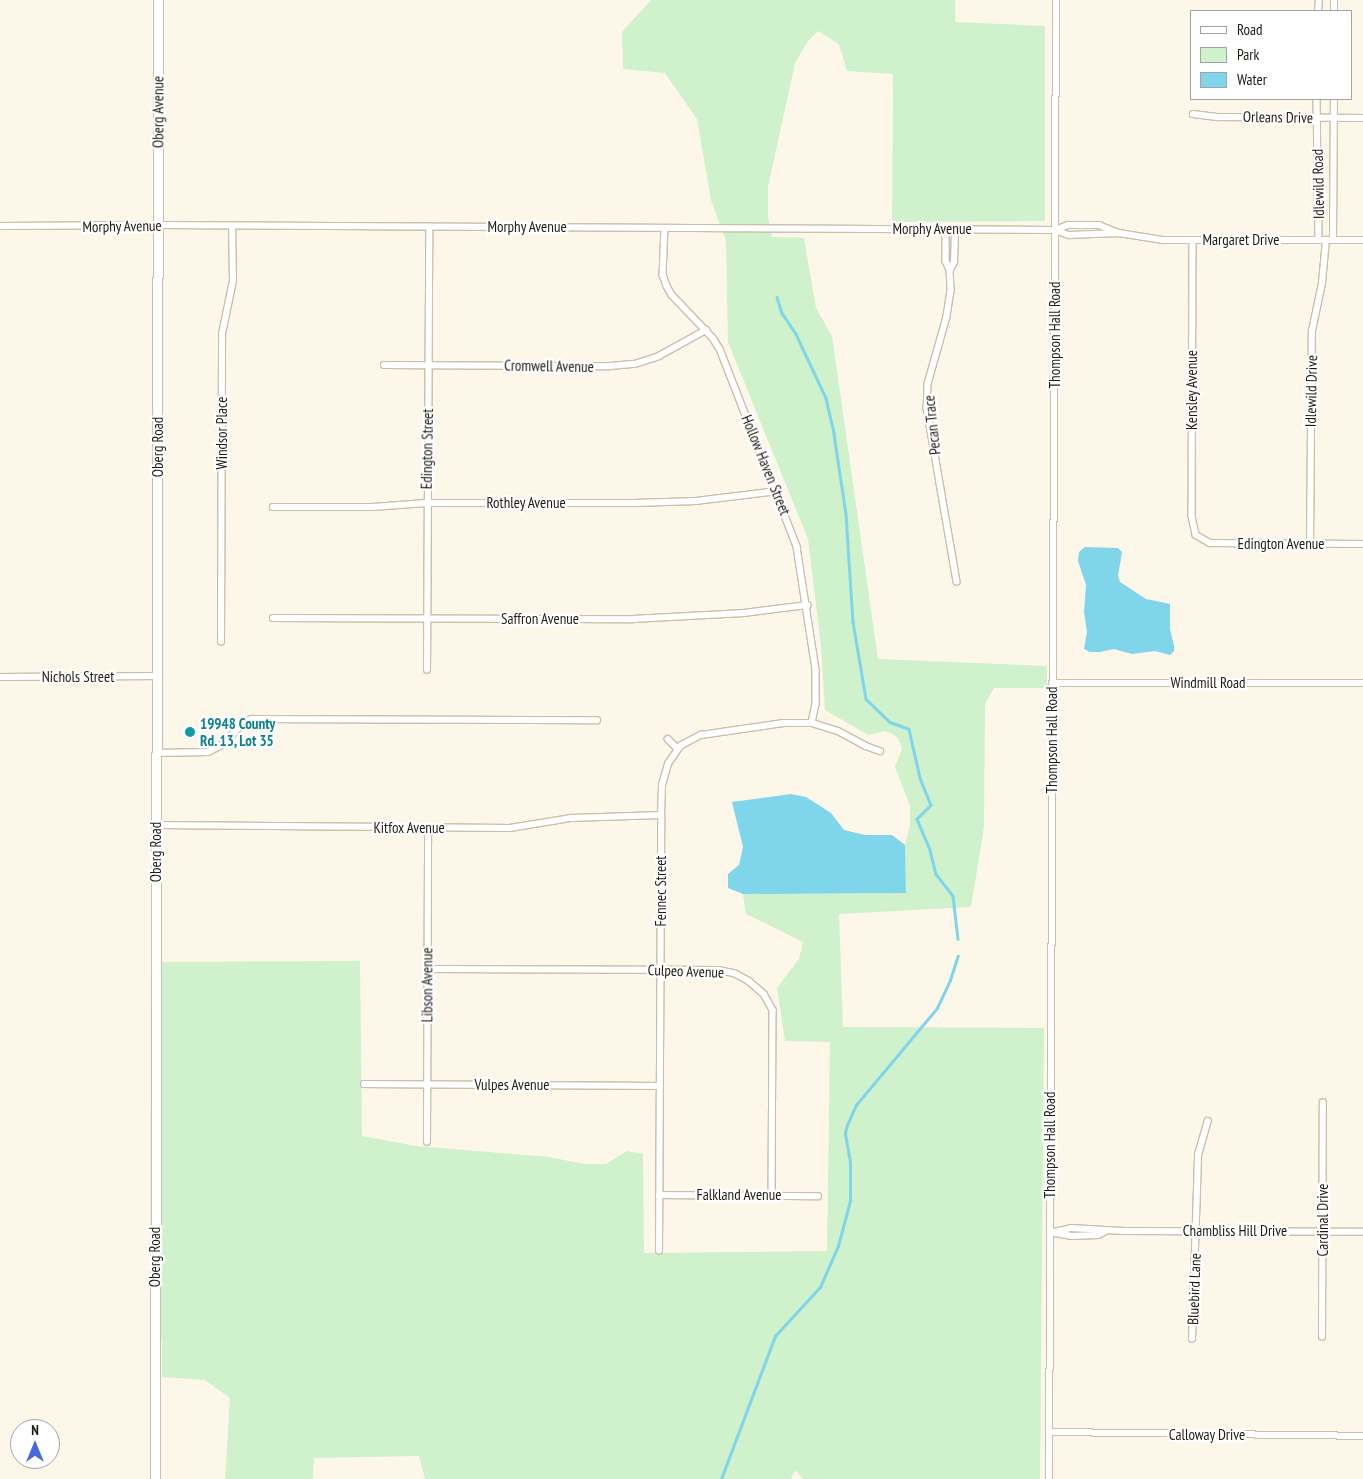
<!DOCTYPE html>
<html>
<head>
<meta charset="utf-8">
<style>
	body { margin:0 }
	#map { position:relative; width:1363px; height:1479px; overflow:hidden; background:#fdf7e9; font-family:"PT Sans Narrow",sans-serif }
	div>[style] { position:absolute }
	.green>* { inset:0; background:#cff1cb }
	.water>* { inset:0; background:#7fd5e9 }
	.stream>* { height:2.5px; margin:-1.25px; padding:0 1.25px; transform-origin:1.25px; border-radius:1.25px; background:#7fd5e9 }
	.roads { filter:drop-shadow(1px 0 #cabfaa) drop-shadow(-1px 0 #cabfaa) drop-shadow(0 1px #cabfaa) drop-shadow(0 -1px #cabfaa) }
	.street>* { height:5.5px; margin:-2.75px; padding:0 2.75px; transform-origin:2.75px; border-radius:2.75px; background:#fff }
	.secondary>* { height:9px; margin:-4.5px; padding:0 4.5px; transform-origin:4.5px; border-radius:4.5px; background:#fff }
	.dots>* { width:14px; height:14px; translate:-50% -50%; box-sizing:border-box; border:2px solid #fff; border-radius:50% }
	span { translate:-50% -50%; white-space:nowrap; text-align:center; line-height:1.15; -webkit-text-stroke:4.5px #fff; paint-order:stroke }
	.street-label { font-size:15px; color:#1f1b13 }
	.culture-label { font-size:15px; color:#0d838f; font-weight:700 }
	.left { translate:0 -50%; text-align:left }
	.legend { position:absolute; left:1190px; top:10px; width:162px; height:90px; box-sizing:border-box; background:#fff; border:1px solid #a5a4a1; margin:0; padding:6px 9px; list-style:none; font-size:15px; color:#1f1b13 }
	.legend li { display:flex; align-items:center; gap:10px; height:25px }
	.legend b { width:25px; border:1px solid #a5a4a1 }
	.north { position:absolute; left:10px; top:1419px; width:50px; height:50px; box-sizing:border-box; background:#fff; border:1px solid #a5a4a1; border-radius:50%; rotate:0deg; font-size:14px; font-weight:700; line-height:20px; text-align:center; color:#1f1b13 }
	.north::after { content:''; display:block; margin:auto; width:18px; height:22px; background:#4369db; clip-path:polygon(50% 0,100% 100%,50% 72%,0 100%) }
</style>
</head>
<body>
<div id="map">
	<div class="green">
		<div style="clip-path:polygon(651px 0,955px 0,955px 22px,1045px 26px,1045px 221px,892px 222px,893px 74px,847px 71px,839px 44px,818px 31px,808px 41px,795px 63px,768px 187px,768px 217px,772px 237px,804px 238px,816px 308px,832px 336px,878px 659px,1047px 666px,1047px 688px,994px 688px,985px 704px,984px 827px,971px 907px,839px 914px,843px 1027px,1044px 1028px,1040px 1479px,803px 1479px,795px 1470px,791px 1479px,425px 1479px,419px 1456px,314px 1458px,313px 1479px,225px 1479px,230px 1398px,205px 1380px,162px 1377px,162px 1339px,150px 1339px,151px 962px,360px 961px,362px 1136px,416px 1146px,549px 1157px,584px 1164px,606px 1164px,627px 1151px,643px 1154px,644px 1253px,827px 1251px,830px 1042px,785px 1041px,777px 988px,799px 959px,803px 942px,746px 914px,743px 894px,906px 893px,905px 845px,910px 826px,910px 806px,895px 767px,902px 749px,898px 738px,891px 733px,885px 731px,868px 735px,825px 710px,821px 646px,808px 539px,728px 342px,726px 241px,711px 200px,697px 119px,665px 73px,623px 69px,622px 32px)"></div>
	</div>
	<div class="water">
		<div style="clip-path:polygon(1085px 547px,1118px 548px,1122px 552px,1118px 576px,1120px 582px,1146px 599px,1170px 604px,1170px 629px,1174px 646px,1174px 651px,1170px 655px,1155px 651px,1132px 654px,1114px 649px,1100px 652px,1090px 652px,1084px 649px,1087px 632px,1084px 612px,1086px 585px,1078px 561px,1079px 552px)"></div>
		<div style="clip-path:polygon(791px 794px,806px 797px,831px 813px,844px 830px,865px 835px,892px 835px,905px 845px,906px 893px,743px 894px,728px 888px,728px 874px,739px 865px,743px 847px,732px 802px)"></div>
	</div>
	<div class="stream">
		<div style="left:777px;top:297px;width:17px;rotate:73deg"></div>
		<div style="left:782px;top:313px;width:25px;rotate:56deg"></div>
		<div style="left:796px;top:334px;width:71px;rotate:64.9deg"></div>
		<div style="left:826px;top:398px;width:37px;rotate:77deg"></div>
		<div style="left:834px;top:434px;width:81px;rotate:81.5deg"></div>
		<div style="left:846px;top:514px;width:108px;rotate:86.3deg"></div>
		<div style="left:853px;top:622px;width:78px;rotate:80.4deg"></div>
		<div style="left:866px;top:699px;width:33px;rotate:44deg"></div>
		<div style="left:890px;top:722px;width:20px;rotate:20deg"></div>
		<div style="left:909px;top:729px;width:50px;rotate:77.3deg"></div>
		<div style="left:920px;top:778px;width:29px;rotate:68deg"></div>
		<div style="left:931px;top:805px;width:20px;rotate:135deg"></div>
		<div style="left:917px;top:819px;width:34px;rotate:67deg"></div>
		<div style="left:930px;top:850px;width:25px;rotate:76deg"></div>
		<div style="left:936px;top:874px;width:28px;rotate:52deg"></div>
		<div style="left:953px;top:896px;width:43px;rotate:83.4deg"></div>
		<div style="left:721px;top:1479px;width:153px;rotate:-69.3deg"></div>
		<div style="left:775px;top:1336px;width:67px;rotate:-47.4deg"></div>
		<div style="left:820px;top:1287px;width:45px;rotate:-66.3deg"></div>
		<div style="left:838px;top:1246px;width:47px;rotate:-75.1deg"></div>
		<div style="left:850px;top:1201px;width:39px;rotate:-90deg"></div>
		<div style="left:850px;top:1162px;width:29px;rotate:-100deg"></div>
		<div style="left:845px;top:1133px;width:8px;rotate:-76deg"></div>
		<div style="left:847px;top:1125px;width:22px;rotate:-66deg"></div>
		<div style="left:856px;top:1105px;width:126px;rotate:-50.1deg"></div>
		<div style="left:937px;top:1008px;width:31px;rotate:-65deg"></div>
		<div style="left:950px;top:980px;width:25px;rotate:-72deg"></div>
	</div>
	<div class="roads">
		<div class="street">
			<div style="left:1318px;top:11px;width:11px;rotate:-85deg"></div>
			<div style="left:1334px;top:11px;width:11px;rotate:-90deg"></div>
			<div style="left:1317px;top:99px;width:141px;rotate:89.2deg"></div>
			<div style="left:1193px;top:114px;width:26px;rotate:7deg"></div>
			<div style="left:1219px;top:117px;width:144px;rotate:0.4deg"></div>
			<div style="left:0;top:226px;width:158px;rotate:-0.4deg"></div>
			<div style="left:158px;top:225px;width:897px;rotate:0.32deg"></div>
			<div style="left:1055px;top:230px;width:14px;rotate:-21deg"></div>
			<div style="left:1068px;top:225px;width:31px"></div>
			<div style="left:1099px;top:225px;width:22px;rotate:22deg"></div>
			<div style="left:665px;top:228px;width:47px;rotate:92.4deg"></div>
			<div style="left:663px;top:275px;width:12px;rotate:70deg"></div>
			<div style="left:667px;top:286px;width:10px;rotate:61deg"></div>
			<div style="left:672px;top:295px;width:59px;rotate:46.4deg"></div>
			<div style="left:713px;top:338px;width:13px;rotate:58deg"></div>
			<div style="left:720px;top:349px;width:212px;rotate:68.7deg"></div>
			<div style="left:797px;top:547px;width:124px;rotate:81.2deg"></div>
			<div style="left:816px;top:670px;width:34px;rotate:90deg"></div>
			<div style="left:816px;top:704px;width:19px;rotate:102deg"></div>
			<div style="left:946px;top:229px;width:32px;rotate:90deg"></div>
			<div style="left:946px;top:261px;width:10px;rotate:66deg"></div>
			<div style="left:950px;top:270px;width:21px;rotate:87deg"></div>
			<div style="left:951px;top:291px;width:26px;rotate:99deg"></div>
			<div style="left:947px;top:317px;width:70px;rotate:105.8deg"></div>
			<div style="left:928px;top:384px;width:24px;rotate:92deg"></div>
			<div style="left:927px;top:408px;width:176px;rotate:80.2deg"></div>
			<div style="left:1055px;top:230px;width:15px;rotate:20deg"></div>
			<div style="left:1069px;top:235px;width:50px;rotate:-2.3deg"></div>
			<div style="left:1119px;top:233px;width:45px;rotate:9deg"></div>
			<div style="left:1163px;top:240px;width:200px"></div>
			<div style="left:1333px;top:239px;width:140px;rotate:-89.6deg"></div>
			<div style="left:1193px;top:240px;width:276px;rotate:90.2deg"></div>
			<div style="left:1192px;top:516px;width:19px;rotate:78deg"></div>
			<div style="left:1196px;top:535px;width:16px;rotate:30deg"></div>
			<div style="left:1210px;top:543px;width:153px;rotate:0.4deg"></div>
			<div style="left:950px;top:270px;width:9px;rotate:-63deg"></div>
			<div style="left:954px;top:262px;width:33px;rotate:-88deg"></div>
			<div style="left:384px;top:365px;width:226px;rotate:0.3deg"></div>
			<div style="left:610px;top:366px;width:25px;rotate:-5deg"></div>
			<div style="left:635px;top:364px;width:25px;rotate:-18deg"></div>
			<div style="left:659px;top:356px;width:54px;rotate:-29deg"></div>
			<div style="left:273px;top:507px;width:100px"></div>
			<div style="left:373px;top:507px;width:53px;rotate:-4.3deg"></div>
			<div style="left:426px;top:503px;width:209px"></div>
			<div style="left:635px;top:503px;width:61px;rotate:-1.9deg"></div>
			<div style="left:696px;top:501px;width:82px;rotate:-7deg"></div>
			<div style="left:1310px;top:544px;width:213px;rotate:-89.5deg"></div>
			<div style="left:1312px;top:331px;width:49px;rotate:-78.2deg"></div>
			<div style="left:1322px;top:283px;width:43px;rotate:-84.7deg"></div>
			<div style="left:273px;top:618px;width:360px;rotate:0.2deg"></div>
			<div style="left:633px;top:619px;width:111px;rotate:-3.1deg"></div>
			<div style="left:744px;top:613px;width:64px;rotate:-7.2deg"></div>
			<div style="left:221px;top:642px;width:308px;rotate:-89.8deg"></div>
			<div style="left:222px;top:334px;width:54px;rotate:-78.3deg"></div>
			<div style="left:233px;top:281px;width:55px;rotate:-91deg"></div>
			<div style="left:427px;top:670px;width:443px;rotate:-89.7deg"></div>
			<div style="left:0;top:677px;width:157px;rotate:-0.4deg"></div>
			<div style="left:1052px;top:683px;width:311px"></div>
			<div style="left:668px;top:739px;width:14px;rotate:45deg"></div>
			<div style="left:156px;top:753px;width:52px;rotate:-1.1deg"></div>
			<div style="left:208px;top:752px;width:16px;rotate:-27deg"></div>
			<div style="left:222px;top:745px;width:33px;rotate:-46deg"></div>
			<div style="left:245px;top:721px;width:7px;rotate:-16deg"></div>
			<div style="left:252px;top:719px;width:345px;rotate:0.2deg"></div>
			<div style="left:156px;top:825px;width:354px;rotate:0.5deg"></div>
			<div style="left:510px;top:828px;width:62px;rotate:-9.3deg"></div>
			<div style="left:571px;top:818px;width:90px;rotate:-1.9deg"></div>
			<div style="left:427px;top:969px;width:291px;rotate:0.2deg"></div>
			<div style="left:718px;top:970px;width:16px;rotate:11deg"></div>
			<div style="left:734px;top:973px;width:17px;rotate:28deg"></div>
			<div style="left:749px;top:981px;width:20px;rotate:41deg"></div>
			<div style="left:764px;top:994px;width:18px;rotate:61deg"></div>
			<div style="left:773px;top:1010px;width:185px;rotate:90.3deg"></div>
			<div style="left:364px;top:1084px;width:296px;rotate:0.4deg"></div>
			<div style="left:427px;top:1142px;width:314px;rotate:-89.8deg"></div>
			<div style="left:659px;top:1195px;width:159px;rotate:0.4deg"></div>
			<div style="left:1050px;top:1233px;width:22px;rotate:-13deg"></div>
			<div style="left:1071px;top:1228px;width:52px;rotate:3.3deg"></div>
			<div style="left:1123px;top:1231px;width:240px;rotate:0.2deg"></div>
			<div style="left:1055px;top:1233px;width:17px;rotate:10deg"></div>
			<div style="left:1072px;top:1236px;width:26px;rotate:-2deg"></div>
			<div style="left:1098px;top:1235px;width:9px;rotate:-27deg"></div>
			<div style="left:659px;top:1251px;width:436px;rotate:-89.7deg"></div>
			<div style="left:661px;top:815px;width:30px;rotate:-88deg"></div>
			<div style="left:662px;top:785px;width:22px;rotate:-74deg"></div>
			<div style="left:668px;top:764px;width:22px;rotate:-56deg"></div>
			<div style="left:680px;top:746px;width:24px;rotate:-28deg"></div>
			<div style="left:701px;top:735px;width:83px;rotate:-8.3deg"></div>
			<div style="left:783px;top:723px;width:29px"></div>
			<div style="left:812px;top:723px;width:27px;rotate:17deg"></div>
			<div style="left:838px;top:731px;width:32px;rotate:28deg"></div>
			<div style="left:866px;top:746px;width:15px;rotate:20deg"></div>
			<div style="left:1322px;top:1337px;width:234px;rotate:-89.8deg"></div>
			<div style="left:1192px;top:1339px;width:184px;rotate:-88.1deg"></div>
			<div style="left:1198px;top:1155px;width:35px;rotate:-74deg"></div>
			<div style="left:1050px;top:1432px;width:313px;rotate:0.7deg"></div>
			<div style="left:1049px;top:1479px;width:1479px;rotate:-89.73deg"></div>
		</div>
		<div class="secondary">
			<div style="left:155px;top:1479px;width:1479px;rotate:-89.88deg"></div>
		</div>
	</div>
	<div class="dots">
		<div style="left:190px;top:732px;background:#0f9aa8"></div>
	</div>
	<div class="street-label">
		<span style="left:158px;top:112px;rotate:-90deg">Oberg Avenue</span>
		<span style="left:1278px;top:117px;rotate:1deg">Orleans Drive</span>
		<span style="left:1318px;top:184px;rotate:-91deg">Idlewild Road</span>
		<span style="left:122px;top:226px;rotate:-1deg">Morphy Avenue</span>
		<span style="left:527px;top:227px">Morphy Avenue</span>
		<span style="left:932px;top:229px">Morphy Avenue</span>
		<span style="left:1241px;top:240px">Margaret Drive</span>
		<span style="left:1055px;top:335px;rotate:-90deg">Thompson Hall Road</span>
		<span style="left:549px;top:366px;rotate:1deg">Cromwell Avenue</span>
		<span style="left:1192px;top:390px;rotate:-90deg">Kensley Avenue</span>
		<span style="left:1311px;top:391px;rotate:-89deg">Idlewild Drive</span>
		<span style="left:932px;top:425px;rotate:-96deg">Pecan Trace</span>
		<span style="left:222px;top:433px;rotate:-90deg">Windsor Place</span>
		<span style="left:158px;top:447px;rotate:-90deg">Oberg Road</span>
		<span style="left:427px;top:449px;rotate:-89deg">Edington Street</span>
		<span style="left:766px;top:465px;rotate:68deg">Hollow Haven Street</span>
		<span style="left:526px;top:503px">Rothley Avenue</span>
		<span style="left:1281px;top:544px">Edington Avenue</span>
		<span style="left:540px;top:619px">Saffron Avenue</span>
		<span style="left:78px;top:677px">Nichols Street</span>
		<span style="left:1208px;top:683px">Windmill Road</span>
		<span style="left:1052px;top:740px;rotate:-90deg">Thompson Hall Road</span>
		<span style="left:409px;top:828px">Kitfox Avenue</span>
		<span style="left:156px;top:852px;rotate:-90deg">Oberg Road</span>
		<span style="left:661px;top:891px;rotate:-90deg">Fennec Street</span>
		<span style="left:686px;top:971px;rotate:2deg">Culpeo Avenue</span>
		<span style="left:427px;top:985px;rotate:-90deg">Libson Avenue</span>
		<span style="left:512px;top:1085px">Vulpes Avenue</span>
		<span style="left:1050px;top:1145px;rotate:-90deg">Thompson Hall Road</span>
		<span style="left:739px;top:1195px">Falkland Avenue</span>
		<span style="left:1323px;top:1220px;rotate:-90deg">Cardinal Drive</span>
		<span style="left:1235px;top:1231px">Chambliss Hill Drive</span>
		<span style="left:155px;top:1257px;rotate:-90deg">Oberg Road</span>
		<span style="left:1194px;top:1289px;rotate:-88deg">Bluebird Lane</span>
		<span style="left:1207px;top:1435px">Calloway Drive</span>
	</div>
	<div class="culture-label">
		<span class="left" style="left:200px;top:732px">19948 County<br>Rd. 13, Lot 35</span>
	</div>
	<ul class="legend">
	<li><b style="height:6px;background:#fff"></b>Road</li>
	<li><b style="height:14px;background:#cff1cb"></b>Park</li>
	<li><b style="height:14px;background:#7fd5e9"></b>Water</li>
	</ul>
	<div class="north">N</div>
</div>
</body>
</html>
